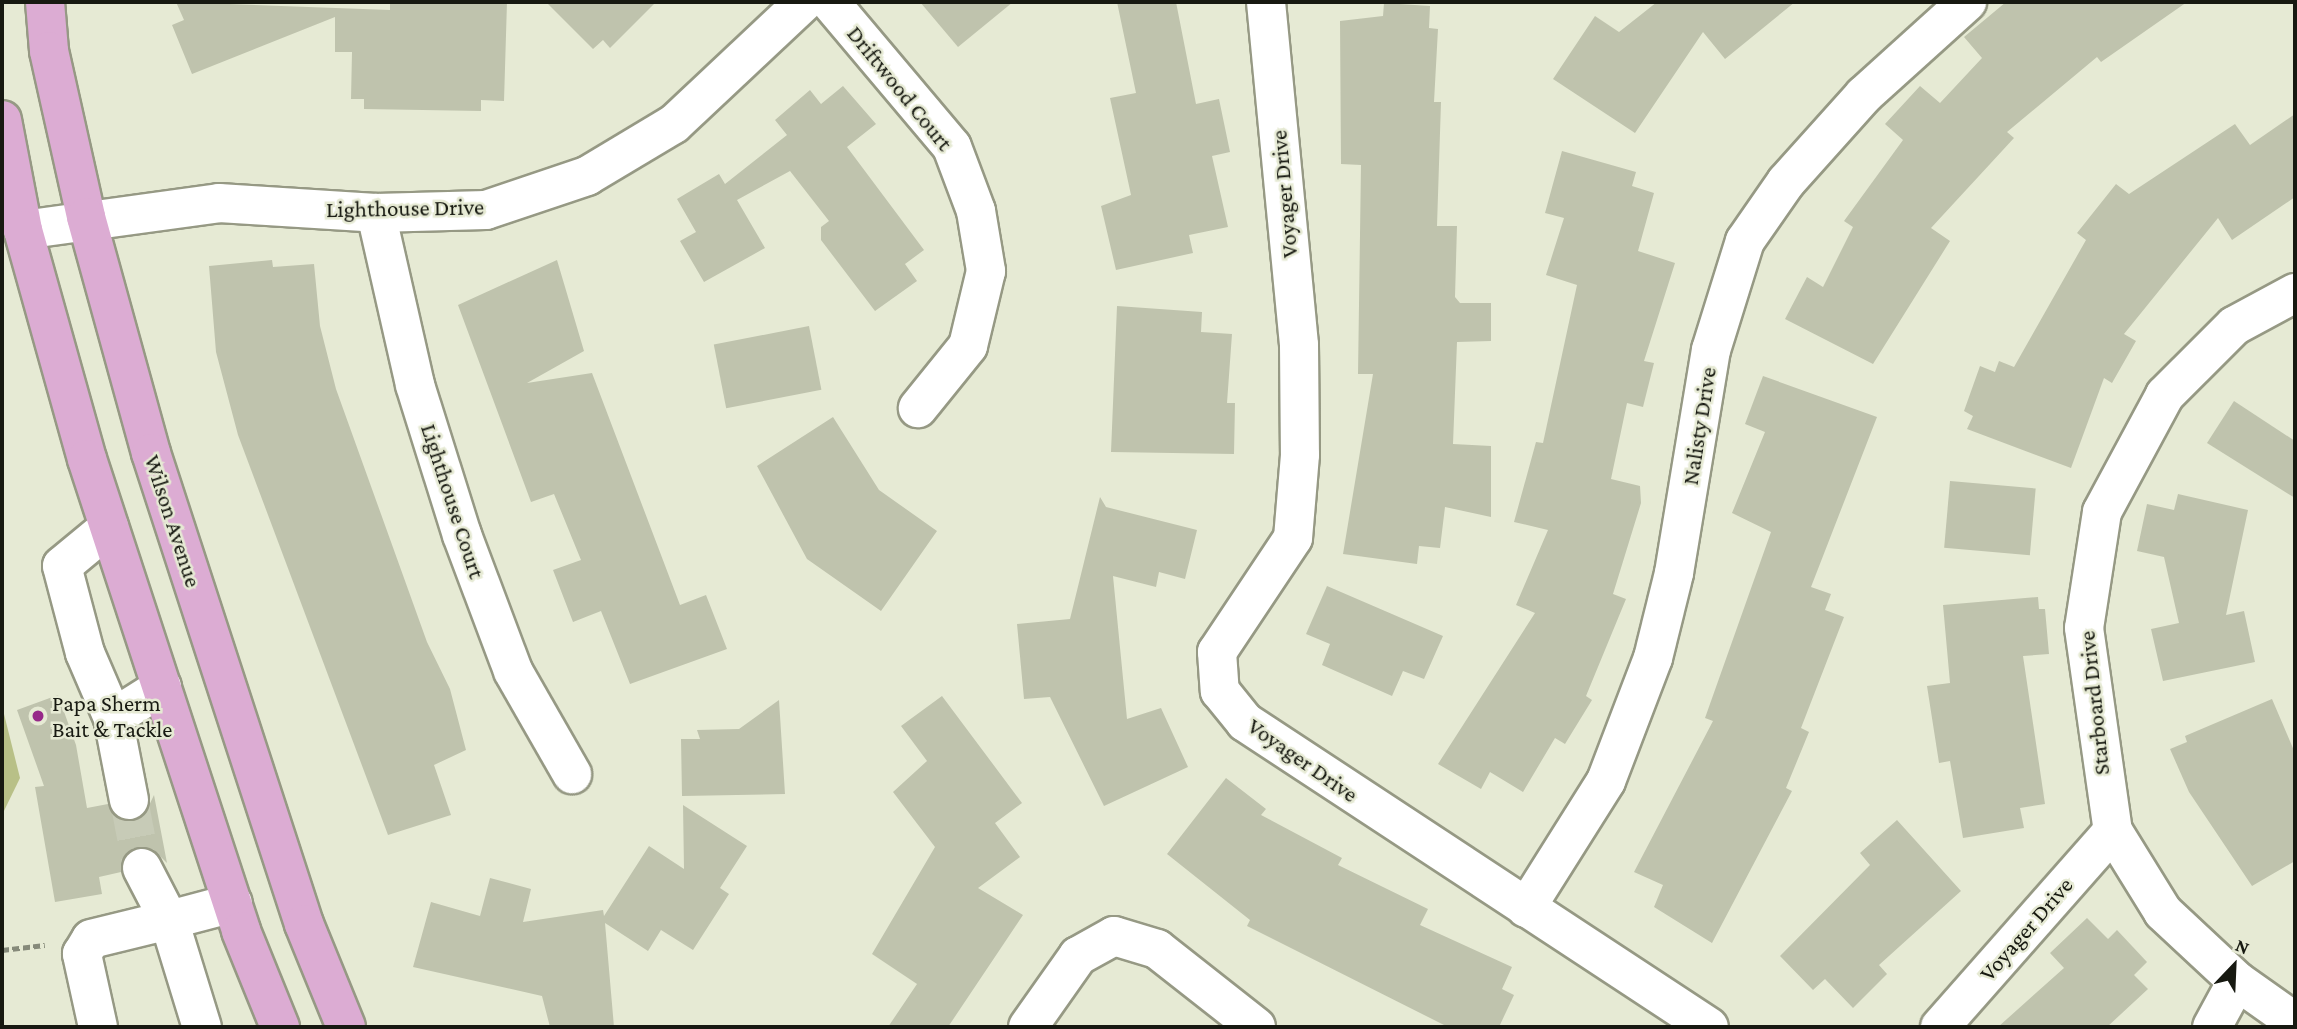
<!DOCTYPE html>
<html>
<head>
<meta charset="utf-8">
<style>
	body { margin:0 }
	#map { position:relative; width:2297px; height:1029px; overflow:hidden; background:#e6ead4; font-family:"Crimson Pro",serif }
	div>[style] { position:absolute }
	.green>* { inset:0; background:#b8c087 }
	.building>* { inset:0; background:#bfc3ad; transform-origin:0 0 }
	.minor-tunnel>* { height:38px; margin-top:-19px; transform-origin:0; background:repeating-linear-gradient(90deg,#c7cbb7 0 38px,transparent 0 57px) }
	.path>* { height:4.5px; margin-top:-2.25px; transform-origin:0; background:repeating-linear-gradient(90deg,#868a7a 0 7px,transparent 0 10.5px) }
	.roads { filter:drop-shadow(2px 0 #969984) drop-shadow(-2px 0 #969984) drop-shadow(0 2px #969984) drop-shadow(0 -2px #969984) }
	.minor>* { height:38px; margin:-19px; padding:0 19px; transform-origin:19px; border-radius:19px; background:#fff }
	.major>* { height:38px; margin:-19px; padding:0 19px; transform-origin:19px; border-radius:19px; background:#dcacd3 }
	.dots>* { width:19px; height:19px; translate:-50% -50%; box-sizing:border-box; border:4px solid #e6ead4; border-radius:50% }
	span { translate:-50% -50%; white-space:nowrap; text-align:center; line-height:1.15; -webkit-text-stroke:5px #e6ead4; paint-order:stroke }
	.street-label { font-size:23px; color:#171911 }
	.poi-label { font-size:23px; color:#171911 }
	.left { translate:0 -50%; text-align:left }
	.frame { position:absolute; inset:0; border:4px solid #171911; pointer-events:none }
	.north { position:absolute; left:2199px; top:931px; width:70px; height:70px; -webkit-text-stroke:5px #e6ead4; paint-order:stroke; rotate:23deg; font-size:19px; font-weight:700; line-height:28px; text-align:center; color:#171911 }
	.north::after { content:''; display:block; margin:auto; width:24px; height:32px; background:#171911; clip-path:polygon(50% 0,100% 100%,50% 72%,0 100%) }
</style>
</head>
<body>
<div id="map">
	<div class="green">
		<div style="clip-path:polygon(2px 706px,20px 778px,2px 815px)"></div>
	</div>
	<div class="building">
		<div style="clip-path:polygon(176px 2px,390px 10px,390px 2px,507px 2px,504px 101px,481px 100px,481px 111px,364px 109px,364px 99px,351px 99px,352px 52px,335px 52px,335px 17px,192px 74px,172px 25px,184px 20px)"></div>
		<div style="clip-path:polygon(546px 2px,656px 2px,610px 48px,603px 40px,593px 49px)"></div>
		<div style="clip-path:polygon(920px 2px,1013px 2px,958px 47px)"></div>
		<div style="clip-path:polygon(1117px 2px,1176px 2px,1196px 104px,1219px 99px,1230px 152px,1212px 156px,1228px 227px,1189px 235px,1193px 253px,1116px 270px,1101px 206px,1131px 195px,1110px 98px,1136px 93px)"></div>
		<div style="clip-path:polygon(1657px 2px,1795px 2px,1725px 59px,1703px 32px,1635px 133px,1553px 79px,1595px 16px,1619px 32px)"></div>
		<div style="clip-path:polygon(2006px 2px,2187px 2px,2101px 62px,2097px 57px,2007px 132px,2014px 138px,1931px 228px,1950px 241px,1873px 364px,1785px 319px,1807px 277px,1823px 287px,1853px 227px,1844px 221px,1903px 140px,1885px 124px,1920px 86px,1940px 103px,1982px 58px,1964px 37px)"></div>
		<div style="clip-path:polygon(1384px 3px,1430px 6px,1429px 28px,1438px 29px,1434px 102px,1441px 102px,1437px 226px,1457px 226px,1455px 297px,1460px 303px,1491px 303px,1491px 341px,1457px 342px,1453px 444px,1491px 446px,1491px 517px,1445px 507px,1440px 548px,1419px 546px,1417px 564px,1343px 554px,1373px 374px,1358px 374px,1361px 165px,1341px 164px,1340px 21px,1383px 16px)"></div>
		<div style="clip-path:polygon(843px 86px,876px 124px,847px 147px,924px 250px,905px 264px,917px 281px,875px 311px,821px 240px,821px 227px,829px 221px,790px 171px,737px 200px,765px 248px,704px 282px,680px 241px,696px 232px,677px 199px,719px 174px,725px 184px,787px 135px,775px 120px,810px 90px,821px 104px)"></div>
		<div style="clip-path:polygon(2295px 114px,2295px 197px,2232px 240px,2218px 218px,2124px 334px,2136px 341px,2112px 383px,2104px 378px,2071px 468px,1967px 429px,1973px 416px,1964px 411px,1980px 366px,1995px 372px,1999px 361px,2014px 367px,2086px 240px,2077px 233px,2116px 184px,2129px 194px,2235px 124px,2250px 145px)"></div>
		<div style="clip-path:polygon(1562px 151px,1636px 172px,1632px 186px,1654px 193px,1638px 251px,1675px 263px,1644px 361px,1654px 363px,1643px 407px,1627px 403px,1611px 479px,1640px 486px,1641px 503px,1613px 594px,1626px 599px,1586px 696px,1592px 700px,1565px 744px,1555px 738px,1523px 792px,1490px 772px,1481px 789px,1438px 764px,1535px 613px,1516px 605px,1548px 530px,1514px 522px,1536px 442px,1543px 443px,1577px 285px,1546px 275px,1564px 218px,1545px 213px)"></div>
		<div style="clip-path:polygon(272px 260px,273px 267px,314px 264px,320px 326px,336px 389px,427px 642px,450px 689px,466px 750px,434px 765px,451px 815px,388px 835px,238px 435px,216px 352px,209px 266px)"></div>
		<div style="clip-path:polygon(557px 260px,584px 351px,527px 383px,592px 373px,680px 605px,706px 595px,727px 649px,630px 684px,601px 611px,573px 622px,553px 570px,581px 560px,554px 494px,531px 502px,458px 305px)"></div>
		<div style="clip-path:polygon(1117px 306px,1202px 312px,1201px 332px,1232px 334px,1227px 403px,1235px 403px,1234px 454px,1111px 452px)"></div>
		<div style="left:809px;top:326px;width:65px;height:97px;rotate:79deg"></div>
		<div style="clip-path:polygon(1763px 376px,1877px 417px,1811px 587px,1831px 594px,1825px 610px,1844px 617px,1801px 728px,1809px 732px,1786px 788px,1792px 791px,1712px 943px,1654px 907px,1663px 885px,1634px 872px,1713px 721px,1705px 718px,1771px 532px,1732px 513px,1765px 432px,1745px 424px)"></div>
		<div style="clip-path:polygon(2234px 401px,2295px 441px,2295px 498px,2207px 443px)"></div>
		<div style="clip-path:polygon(833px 417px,879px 490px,937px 531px,881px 611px,807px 559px,757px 466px)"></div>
		<div style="left:1950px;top:481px;width:86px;height:67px;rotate:5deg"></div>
		<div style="clip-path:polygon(2178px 494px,2248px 510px,2226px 615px,2244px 611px,2255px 662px,2163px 681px,2151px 629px,2179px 623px,2164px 557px,2137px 551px,2147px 504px,2174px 510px)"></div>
		<div style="clip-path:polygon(1100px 497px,1106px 507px,1197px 530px,1185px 579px,1159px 572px,1156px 587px,1113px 576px,1127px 719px,1161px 708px,1188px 767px,1104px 806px,1050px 697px,1024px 699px,1017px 624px,1070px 619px)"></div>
		<div style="clip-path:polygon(1327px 586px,1443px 636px,1424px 679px,1403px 671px,1392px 696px,1322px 665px,1330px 644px,1306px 634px)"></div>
		<div style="clip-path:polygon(2038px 597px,2039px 609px,2045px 609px,2049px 654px,2023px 656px,2045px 804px,2020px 808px,2024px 828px,1963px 838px,1950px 761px,1939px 763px,1927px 686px,1950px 683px,1943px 605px)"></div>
		<div style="clip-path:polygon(58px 695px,76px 745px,87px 808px,108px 804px,113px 815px,133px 822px,144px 816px,154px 795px,167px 863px,153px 849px,133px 848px,121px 872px,99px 877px,102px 894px,55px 902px,35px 787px,44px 786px,17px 710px)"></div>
		<div style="clip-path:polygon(942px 696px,1022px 803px,995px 823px,1020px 857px,978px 888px,1023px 915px,948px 1027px,888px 1027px,917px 984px,872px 954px,935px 847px,893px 792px,927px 761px,901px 726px)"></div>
		<div style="clip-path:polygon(2272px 699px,2295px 753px,2295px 861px,2252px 886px,2189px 792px,2170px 749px,2187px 742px,2185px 736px)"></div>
		<div style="clip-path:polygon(779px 700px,785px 794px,682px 796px,681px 739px,700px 739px,697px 730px,739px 729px)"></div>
		<div style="clip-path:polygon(1226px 778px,1266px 809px,1261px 815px,1342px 858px,1338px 865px,1428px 909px,1420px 925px,1512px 967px,1502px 989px,1514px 995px,1499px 1027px,1448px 1027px,1247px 926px,1250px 920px,1167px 854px)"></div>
		<div style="clip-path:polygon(683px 805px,747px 846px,720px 888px,729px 894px,693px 950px,661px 930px,648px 951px,605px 923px,614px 1027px,550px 1027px,542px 996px,413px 967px,431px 902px,480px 916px,490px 878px,531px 889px,523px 922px,603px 910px,604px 916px,649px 846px,684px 869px)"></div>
		<div style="clip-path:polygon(1897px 820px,1961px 891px,1879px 965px,1887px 974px,1853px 1008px,1825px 979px,1813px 990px,1780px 956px,1870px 865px,1860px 853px)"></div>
		<div style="clip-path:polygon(2087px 918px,2108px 939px,2117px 930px,2147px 962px,2134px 975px,2148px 989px,2107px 1027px,1998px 1027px,2064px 968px,2050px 953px)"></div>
	</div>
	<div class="minor-tunnel">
		<div style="left:129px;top:800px;width:69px;rotate:79.2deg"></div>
	</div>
	<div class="path">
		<div style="left:2px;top:950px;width:43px;rotate:-6.6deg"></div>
	</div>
	<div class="roads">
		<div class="minor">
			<div style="left:830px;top:2px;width:189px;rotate:49.9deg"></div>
			<div style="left:952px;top:147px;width:68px;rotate:69.4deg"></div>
			<div style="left:976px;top:211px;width:61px;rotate:80.5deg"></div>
			<div style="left:986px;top:271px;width:77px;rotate:103.5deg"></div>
			<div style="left:968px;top:346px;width:80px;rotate:128.9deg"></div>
			<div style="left:1266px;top:2px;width:345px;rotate:84.5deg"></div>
			<div style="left:1299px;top:345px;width:110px;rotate:89.5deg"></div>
			<div style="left:1300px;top:455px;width:83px;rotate:94.8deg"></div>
			<div style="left:1293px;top:538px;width:137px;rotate:123.7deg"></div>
			<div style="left:1217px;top:652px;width:39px;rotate:86deg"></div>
			<div style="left:1220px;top:691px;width:40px;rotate:51deg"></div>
			<div style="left:1245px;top:722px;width:555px;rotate:33.32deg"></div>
			<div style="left:376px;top:213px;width:176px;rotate:77.2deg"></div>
			<div style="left:415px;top:385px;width:157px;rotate:72.6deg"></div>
			<div style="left:462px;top:535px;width:145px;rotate:69.4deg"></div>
			<div style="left:513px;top:671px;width:119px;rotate:60.2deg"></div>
			<div style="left:23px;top:230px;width:198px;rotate:-7.8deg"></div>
			<div style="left:219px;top:203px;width:157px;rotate:3.6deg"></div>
			<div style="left:376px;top:213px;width:110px;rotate:-1.6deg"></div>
			<div style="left:486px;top:210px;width:107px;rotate:-18.6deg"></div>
			<div style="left:587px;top:176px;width:101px;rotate:-30.9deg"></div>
			<div style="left:674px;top:124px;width:178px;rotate:-43.2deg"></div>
			<div style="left:2295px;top:293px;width:69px;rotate:151.6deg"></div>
			<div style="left:2234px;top:326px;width:98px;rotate:135deg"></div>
			<div style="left:2165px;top:395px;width:133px;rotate:118.3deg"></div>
			<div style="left:2102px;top:512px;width:117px;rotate:98.8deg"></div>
			<div style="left:2084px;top:628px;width:205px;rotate:81.9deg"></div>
			<div style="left:2113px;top:831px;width:95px;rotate:58.3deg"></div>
			<div style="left:2163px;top:912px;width:101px;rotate:43deg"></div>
			<div style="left:2237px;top:981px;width:71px;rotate:35.3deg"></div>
			<div style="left:109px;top:527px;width:61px;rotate:140.3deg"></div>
			<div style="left:62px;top:566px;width:90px;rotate:75.2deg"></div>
			<div style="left:85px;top:653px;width:71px;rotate:66.7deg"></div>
			<div style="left:129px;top:800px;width:84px;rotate:-101deg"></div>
			<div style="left:113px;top:718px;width:58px;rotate:-32.3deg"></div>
			<div style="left:142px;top:868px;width:59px;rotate:62.6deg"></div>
			<div style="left:169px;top:920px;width:66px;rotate:-14.9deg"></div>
			<div style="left:1526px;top:908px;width:150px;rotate:-57.8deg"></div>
			<div style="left:1606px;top:781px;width:132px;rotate:-69.1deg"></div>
			<div style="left:1653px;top:658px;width:88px;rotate:-76.1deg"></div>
			<div style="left:1674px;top:573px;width:226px;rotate:-80.6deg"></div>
			<div style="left:1711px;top:350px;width:114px;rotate:-72.7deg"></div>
			<div style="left:1745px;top:241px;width:72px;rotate:-55.2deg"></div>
			<div style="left:1786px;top:182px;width:117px;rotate:-48.1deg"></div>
			<div style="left:1864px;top:95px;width:139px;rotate:-42.1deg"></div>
			<div style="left:98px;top:1027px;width:75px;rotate:-102.4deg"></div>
			<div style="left:82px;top:954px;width:17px;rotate:-59deg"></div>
			<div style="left:91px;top:939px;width:80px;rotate:-13.7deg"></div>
			<div style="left:169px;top:920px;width:112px;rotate:72.9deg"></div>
			<div style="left:1028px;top:1027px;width:87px;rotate:-54.8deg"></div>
			<div style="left:1078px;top:956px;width:41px;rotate:-29.1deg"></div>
			<div style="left:1114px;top:936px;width:45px;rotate:16.8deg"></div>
			<div style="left:1157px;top:949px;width:126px;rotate:38.2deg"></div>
			<div style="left:1940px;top:1027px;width:261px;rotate:-48.6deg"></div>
			<div style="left:2212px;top:1027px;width:52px;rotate:-61.5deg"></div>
		</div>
		<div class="major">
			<div style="left:45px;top:2px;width:49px;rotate:85.3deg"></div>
			<div style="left:49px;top:51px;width:170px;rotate:77.4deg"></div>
			<div style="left:86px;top:217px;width:245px;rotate:74.6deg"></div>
			<div style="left:151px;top:453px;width:495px;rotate:72deg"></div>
			<div style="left:304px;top:924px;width:111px;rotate:67.8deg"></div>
			<div style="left:2px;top:120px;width:112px;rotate:79.2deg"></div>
			<div style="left:23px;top:230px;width:238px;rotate:74.4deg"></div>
			<div style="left:87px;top:459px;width:496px;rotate:71.9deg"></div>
			<div style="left:241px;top:931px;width:104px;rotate:67.9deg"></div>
		</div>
	</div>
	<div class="dots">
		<div style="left:38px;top:716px;background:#972989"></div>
	</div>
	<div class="street-label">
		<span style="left:900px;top:88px;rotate:51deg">Driftwood Court</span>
		<span style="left:1284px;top:194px;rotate:-95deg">Voyager Drive</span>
		<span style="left:405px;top:208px;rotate:-1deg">Lighthouse Drive</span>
		<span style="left:1699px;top:426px;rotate:-81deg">Nalisty Drive</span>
		<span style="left:453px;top:501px;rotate:72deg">Lighthouse Court</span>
		<span style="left:173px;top:521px;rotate:72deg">Wilson Avenue</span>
		<span style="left:2094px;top:703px;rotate:-96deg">Starboard Drive</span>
		<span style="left:1303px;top:760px;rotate:35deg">Voyager Drive</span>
		<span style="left:2026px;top:929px;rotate:-49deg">Voyager Drive</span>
	</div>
	<div class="poi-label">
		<span class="left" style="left:52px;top:716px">Papa Sherm<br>Bait &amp; Tackle</span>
	</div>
	<div class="frame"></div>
	<div class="north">N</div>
</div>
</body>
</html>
